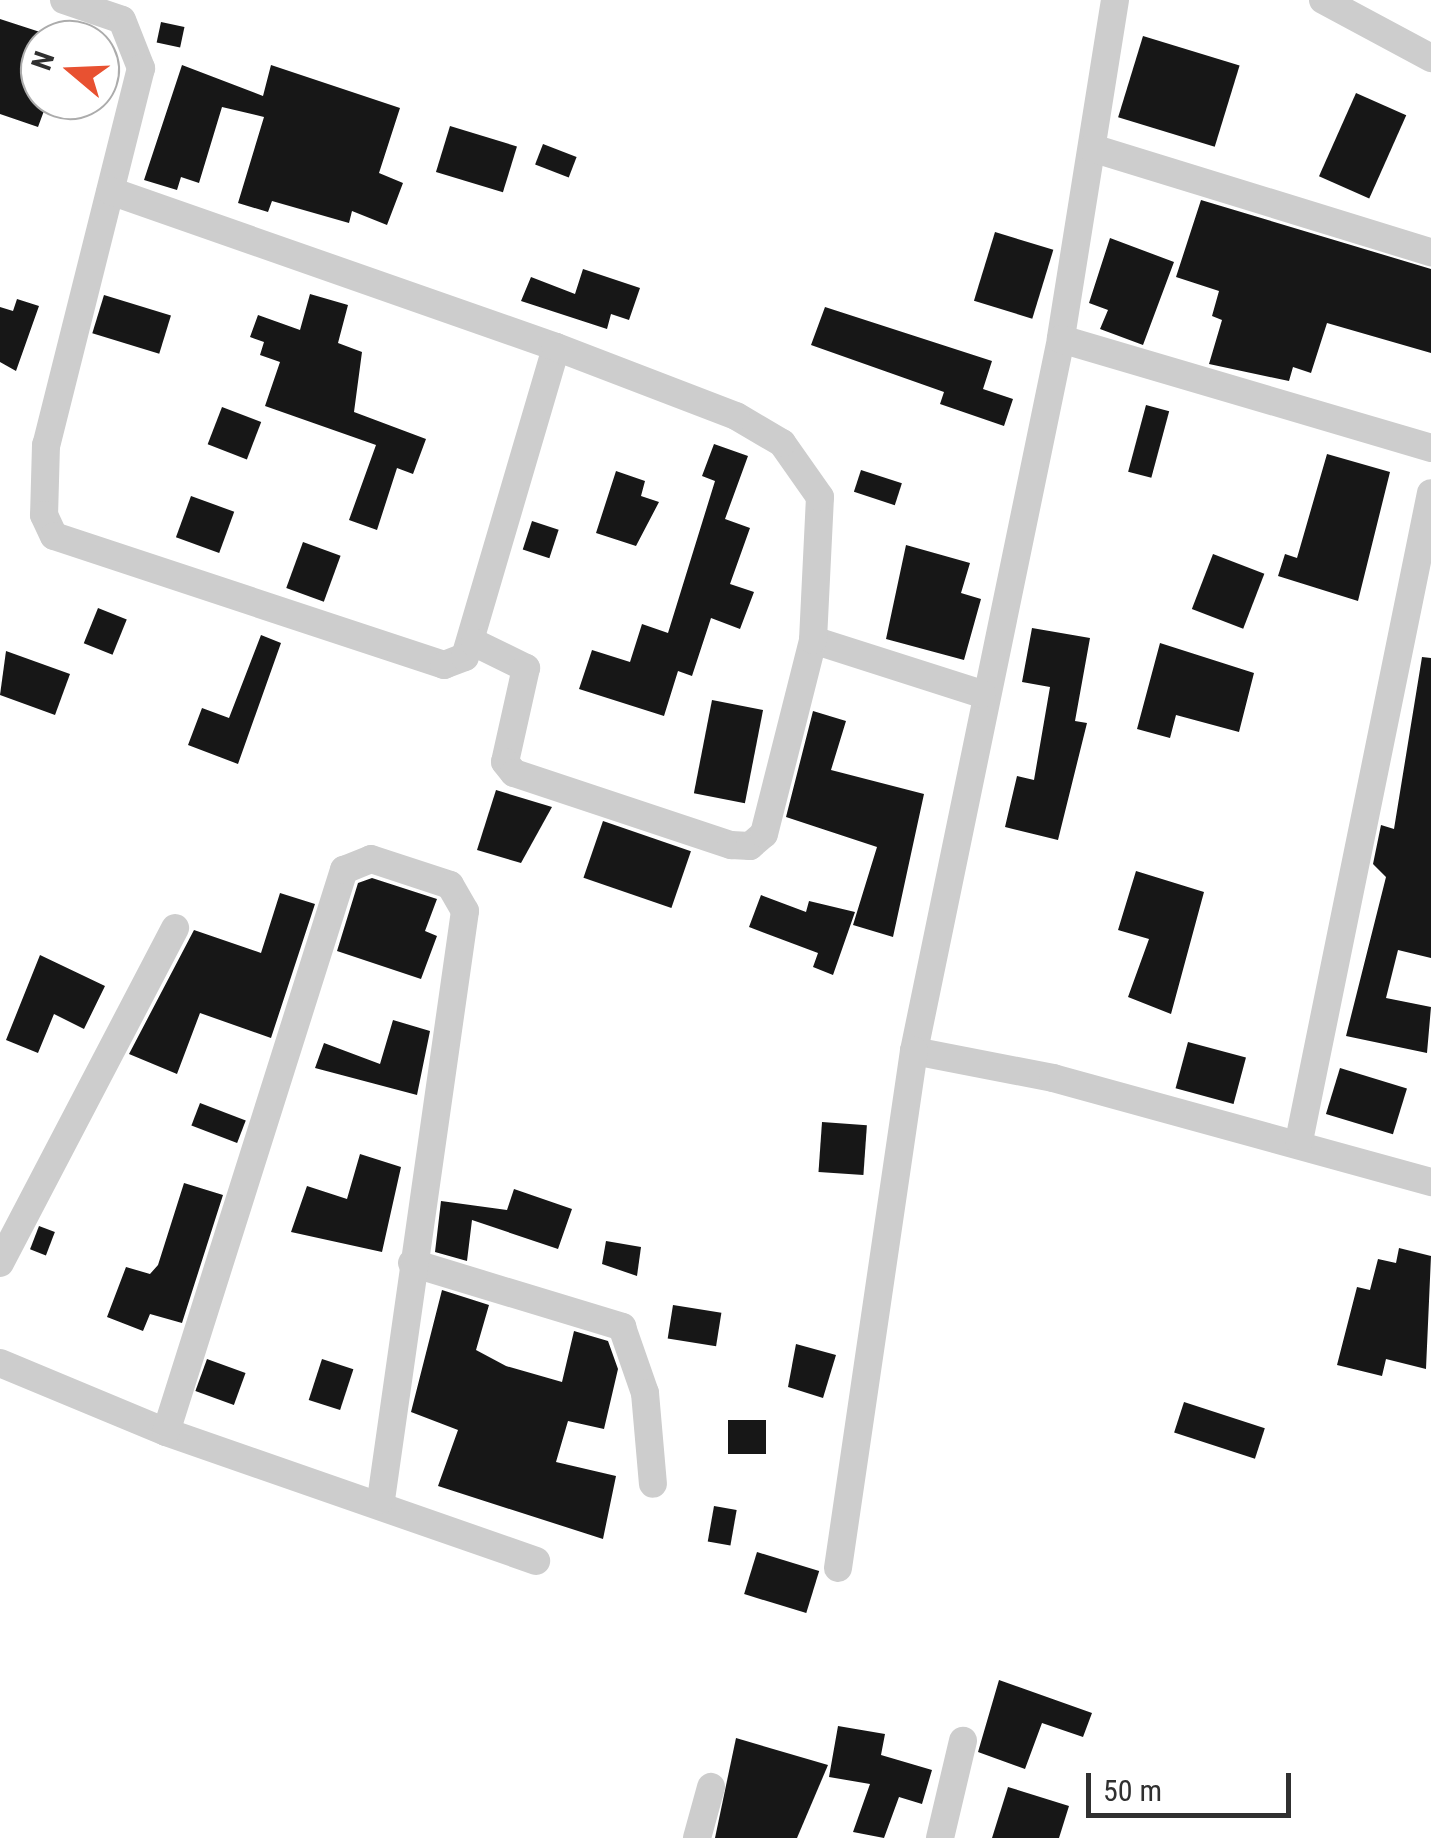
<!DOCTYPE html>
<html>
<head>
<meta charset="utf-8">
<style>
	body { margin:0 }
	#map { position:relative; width:1431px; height:1838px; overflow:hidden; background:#fff; font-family:"Roboto Condensed",sans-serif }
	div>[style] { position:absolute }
	.building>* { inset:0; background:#171717; transform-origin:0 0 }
	.minor>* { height:28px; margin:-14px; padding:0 14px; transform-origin:14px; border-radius:14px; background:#cdcdcd }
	span { translate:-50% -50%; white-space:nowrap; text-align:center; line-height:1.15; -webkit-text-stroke:10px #fff; paint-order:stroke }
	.north { position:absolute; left:20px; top:20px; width:100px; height:100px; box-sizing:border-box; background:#fff; border:2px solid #acacac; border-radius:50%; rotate:289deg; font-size:28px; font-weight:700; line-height:40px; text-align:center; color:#303030 }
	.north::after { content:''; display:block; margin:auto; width:35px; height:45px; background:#e85131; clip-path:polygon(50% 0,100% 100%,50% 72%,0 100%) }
	.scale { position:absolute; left:1086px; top:1773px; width:205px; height:45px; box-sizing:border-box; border:5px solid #303030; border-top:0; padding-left:12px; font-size:30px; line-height:35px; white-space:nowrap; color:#303030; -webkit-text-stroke:8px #fff; paint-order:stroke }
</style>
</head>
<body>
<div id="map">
	<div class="building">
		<div style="clip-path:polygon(0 19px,40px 32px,40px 100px,48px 100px,38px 127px,0 114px)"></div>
		<div style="left:161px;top:22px;width:24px;height:21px;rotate:12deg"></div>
		<div style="left:1143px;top:36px;width:101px;height:85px;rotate:17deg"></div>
		<div style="clip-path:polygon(182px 65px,263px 96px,271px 65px,400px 108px,379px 173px,403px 183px,387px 225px,352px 211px,349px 223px,272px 201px,268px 212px,238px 203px,264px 117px,222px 107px,199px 183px,181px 177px,177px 190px,144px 180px)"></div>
		<div style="left:1356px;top:93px;width:55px;height:91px;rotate:24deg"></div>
		<div style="left:450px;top:126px;width:70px;height:48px;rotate:17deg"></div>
		<div style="left:543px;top:144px;width:36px;height:22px;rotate:21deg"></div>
		<div style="clip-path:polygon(1201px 200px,1431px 269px,1431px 353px,1327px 323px,1311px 373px,1293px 367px,1289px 381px,1209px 364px,1222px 320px,1212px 316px,1219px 291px,1176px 277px)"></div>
		<div style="left:995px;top:232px;width:61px;height:72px;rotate:17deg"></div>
		<div style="clip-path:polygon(1110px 238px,1174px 262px,1143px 345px,1100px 329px,1108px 310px,1089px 303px)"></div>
		<div style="clip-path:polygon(583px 269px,640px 288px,629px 320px,611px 314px,607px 329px,521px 301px,531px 277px,575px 294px)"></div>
		<div style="clip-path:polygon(310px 294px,348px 305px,338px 343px,362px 352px,354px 412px,426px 439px,413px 474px,397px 468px,377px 530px,349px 520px,376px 445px,265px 406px,280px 362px,260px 355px,264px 342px,250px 337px,258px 315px,300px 330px)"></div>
		<div style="left:104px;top:295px;width:70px;height:40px;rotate:17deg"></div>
		<div style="clip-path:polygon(17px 299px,39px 306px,16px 371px,0 362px,0 307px,13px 311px)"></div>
		<div style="clip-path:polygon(825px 307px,992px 361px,983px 389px,1013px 399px,1004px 426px,940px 404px,944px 392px,811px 345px)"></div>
		<div style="left:1146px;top:405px;width:24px;height:69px;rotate:15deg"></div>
		<div style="left:222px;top:407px;width:42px;height:40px;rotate:21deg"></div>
		<div style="clip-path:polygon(714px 444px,748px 456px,725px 519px,750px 528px,730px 584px,754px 592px,740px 629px,711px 618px,692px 676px,678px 671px,664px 716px,579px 689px,592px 650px,630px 662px,642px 624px,668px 633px,715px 481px,702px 476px)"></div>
		<div style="clip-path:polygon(1327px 454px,1390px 472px,1358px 601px,1278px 576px,1285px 554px,1297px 558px)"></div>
		<div style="left:861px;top:470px;width:43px;height:23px;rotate:18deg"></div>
		<div style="clip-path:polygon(616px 471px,645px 481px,641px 496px,659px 502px,636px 546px,596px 533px)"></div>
		<div style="left:191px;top:496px;width:46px;height:44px;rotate:20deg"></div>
		<div style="left:532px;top:521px;width:28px;height:30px;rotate:18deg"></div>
		<div style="left:303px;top:542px;width:40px;height:49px;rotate:20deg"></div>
		<div style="clip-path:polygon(906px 545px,970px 563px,961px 593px,981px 599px,964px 660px,886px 639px)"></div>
		<div style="left:1213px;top:554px;width:55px;height:59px;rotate:21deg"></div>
		<div style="left:98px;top:608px;width:31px;height:38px;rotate:22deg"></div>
		<div style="clip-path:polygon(1032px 628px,1090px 638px,1075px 721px,1087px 723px,1058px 840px,1005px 827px,1017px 776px,1034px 780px,1050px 687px,1022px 682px)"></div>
		<div style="clip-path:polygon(261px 635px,281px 643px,238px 764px,188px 745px,202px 708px,229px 718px)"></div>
		<div style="clip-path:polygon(1160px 643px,1254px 673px,1239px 732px,1176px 715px,1170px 738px,1137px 729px)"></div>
		<div style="clip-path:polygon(6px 651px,70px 674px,55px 715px,0 695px)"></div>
		<div style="clip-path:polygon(1422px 657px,1431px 658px,1431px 958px,1398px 950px,1386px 998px,1431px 1007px,1427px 1053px,1346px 1036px,1386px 877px,1373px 864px,1381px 825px,1394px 829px)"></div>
		<div style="left:712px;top:700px;width:52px;height:95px;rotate:11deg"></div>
		<div style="clip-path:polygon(813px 711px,846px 721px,831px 770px,924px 794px,893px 937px,853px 925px,877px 847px,786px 817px)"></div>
		<div style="clip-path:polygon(496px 790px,552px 807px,521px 863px,477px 850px)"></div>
		<div style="left:603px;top:821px;width:93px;height:60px;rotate:19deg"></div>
		<div style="clip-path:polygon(1136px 871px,1204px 892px,1171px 1014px,1128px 997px,1149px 939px,1118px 930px)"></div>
		<div style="clip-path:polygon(372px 878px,437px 899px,425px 931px,437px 936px,421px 979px,337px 951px,358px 883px)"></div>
		<div style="clip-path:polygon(280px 893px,315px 904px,271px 1038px,200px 1013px,177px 1074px,129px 1054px,194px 930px,261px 953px)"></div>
		<div style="clip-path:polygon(761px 895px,806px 912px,809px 901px,855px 912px,833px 975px,813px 967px,818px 953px,749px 927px)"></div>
		<div style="clip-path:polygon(40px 955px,105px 986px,84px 1029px,54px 1014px,38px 1053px,6px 1040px)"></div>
		<div style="clip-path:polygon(393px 1020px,430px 1031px,417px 1095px,315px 1068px,324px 1043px,380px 1064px)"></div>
		<div style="left:1188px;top:1042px;width:60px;height:48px;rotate:15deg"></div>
		<div style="left:1340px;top:1068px;width:70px;height:48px;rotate:17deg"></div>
		<div style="left:200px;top:1103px;width:49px;height:24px;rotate:21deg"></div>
		<div style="left:822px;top:1122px;width:45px;height:50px;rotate:4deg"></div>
		<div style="clip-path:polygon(360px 1154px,401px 1167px,382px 1252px,291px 1232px,307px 1186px,347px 1199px)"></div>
		<div style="clip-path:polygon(184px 1183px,223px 1195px,182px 1323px,150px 1314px,143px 1331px,107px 1317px,126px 1267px,150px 1274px,158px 1265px)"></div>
		<div style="clip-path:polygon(514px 1189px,572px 1209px,558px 1249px,472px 1220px,467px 1261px,435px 1252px,441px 1201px,507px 1210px)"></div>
		<div style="left:39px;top:1226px;width:17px;height:25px;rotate:21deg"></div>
		<div style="clip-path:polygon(606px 1241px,641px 1247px,637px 1276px,602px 1264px)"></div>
		<div style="clip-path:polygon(1399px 1248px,1431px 1256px,1426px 1369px,1386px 1359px,1382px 1376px,1337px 1365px,1357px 1287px,1370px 1290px,1378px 1259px,1396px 1263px)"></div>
		<div style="clip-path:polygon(442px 1290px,489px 1305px,476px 1350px,506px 1366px,562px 1382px,574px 1331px,608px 1341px,618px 1369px,604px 1429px,568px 1421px,556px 1462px,616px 1476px,603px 1539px,438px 1486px,458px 1430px,411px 1412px)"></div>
		<div style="left:673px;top:1305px;width:49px;height:34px;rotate:9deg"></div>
		<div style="clip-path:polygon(796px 1344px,836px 1355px,823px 1398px,788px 1387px)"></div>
		<div style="left:207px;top:1359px;width:41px;height:34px;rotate:20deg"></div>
		<div style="left:322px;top:1359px;width:33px;height:43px;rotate:18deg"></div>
		<div style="left:1184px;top:1402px;width:85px;height:32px;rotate:18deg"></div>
		<div style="left:728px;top:1420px;width:38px;height:34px"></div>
		<div style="left:714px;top:1506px;width:23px;height:36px;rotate:10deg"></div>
		<div style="left:757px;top:1552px;width:65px;height:44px;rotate:17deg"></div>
		<div style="clip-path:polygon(999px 1680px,1092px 1713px,1083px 1737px,1042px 1723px,1025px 1769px,978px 1752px)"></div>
		<div style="clip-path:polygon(838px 1726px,885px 1734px,881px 1755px,932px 1770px,922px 1804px,899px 1797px,884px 1838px,853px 1832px,870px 1784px,829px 1777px)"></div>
		<div style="clip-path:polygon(736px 1738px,828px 1765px,797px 1838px,715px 1838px)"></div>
		<div style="clip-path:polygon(1008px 1787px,1069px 1806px,1059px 1838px,992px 1838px)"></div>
	</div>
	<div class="minor">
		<div style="left:64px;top:0;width:61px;rotate:19deg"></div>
		<div style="left:122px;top:20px;width:52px;rotate:68.4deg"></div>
		<div style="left:141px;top:68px;width:389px;rotate:104.1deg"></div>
		<div style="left:46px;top:445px;width:70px;rotate:91.6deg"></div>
		<div style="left:44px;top:515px;width:23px;rotate:65deg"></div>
		<div style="left:54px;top:536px;width:411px;rotate:18.3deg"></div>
		<div style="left:444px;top:665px;width:22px;rotate:-21deg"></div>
		<div style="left:465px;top:657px;width:323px;rotate:-73.6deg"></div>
		<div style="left:556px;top:347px;width:472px;rotate:-160.7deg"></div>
		<div style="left:1115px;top:0;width:343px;rotate:99.1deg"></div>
		<div style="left:1061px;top:339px;width:727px;rotate:101.67deg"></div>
		<div style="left:914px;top:1051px;width:142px;rotate:11deg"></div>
		<div style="left:1053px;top:1078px;width:392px;rotate:15.4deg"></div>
		<div style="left:1323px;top:0;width:123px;rotate:28.2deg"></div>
		<div style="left:1092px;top:148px;width:355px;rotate:17.1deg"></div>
		<div style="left:1061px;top:339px;width:386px;rotate:16.4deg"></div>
		<div style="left:813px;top:640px;width:177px;rotate:17.7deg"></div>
		<div style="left:475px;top:643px;width:57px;rotate:26.1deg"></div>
		<div style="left:526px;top:668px;width:96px;rotate:102.6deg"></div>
		<div style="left:505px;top:762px;width:14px;rotate:51deg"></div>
		<div style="left:514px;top:773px;width:229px;rotate:18.4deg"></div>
		<div style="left:731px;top:845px;width:19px;rotate:3deg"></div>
		<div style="left:750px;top:846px;width:18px;rotate:-41deg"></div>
		<div style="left:764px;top:834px;width:200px;rotate:-75.8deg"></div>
		<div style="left:813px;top:640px;width:143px;rotate:-87.2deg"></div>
		<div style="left:820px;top:497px;width:66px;rotate:-125.1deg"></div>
		<div style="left:782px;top:443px;width:53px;rotate:-149.6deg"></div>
		<div style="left:736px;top:416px;width:193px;rotate:-159deg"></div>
		<div style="left:1299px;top:1141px;width:661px;rotate:-78.49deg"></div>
		<div style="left:0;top:1263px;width:378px;rotate:-62.4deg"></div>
		<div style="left:412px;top:1263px;width:220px;rotate:16.9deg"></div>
		<div style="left:622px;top:1327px;width:70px;rotate:70.8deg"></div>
		<div style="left:645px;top:1393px;width:91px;rotate:85deg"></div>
		<div style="left:0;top:1363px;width:180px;rotate:22.6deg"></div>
		<div style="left:166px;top:1432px;width:392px;rotate:19.2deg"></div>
		<div style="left:166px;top:1432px;width:590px;rotate:-72.43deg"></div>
		<div style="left:344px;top:870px;width:29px;rotate:-22deg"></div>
		<div style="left:371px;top:859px;width:83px;rotate:18.2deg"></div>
		<div style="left:450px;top:885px;width:30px;rotate:60deg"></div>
		<div style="left:465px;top:911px;width:595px;rotate:98.12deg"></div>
		<div style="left:838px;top:1568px;width:523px;rotate:-81.64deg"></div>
		<div style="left:697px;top:1838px;width:53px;rotate:-74.6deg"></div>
		<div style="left:940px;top:1838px;width:100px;rotate:-76.7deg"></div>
	</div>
	<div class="north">N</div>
	<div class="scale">50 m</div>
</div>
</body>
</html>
